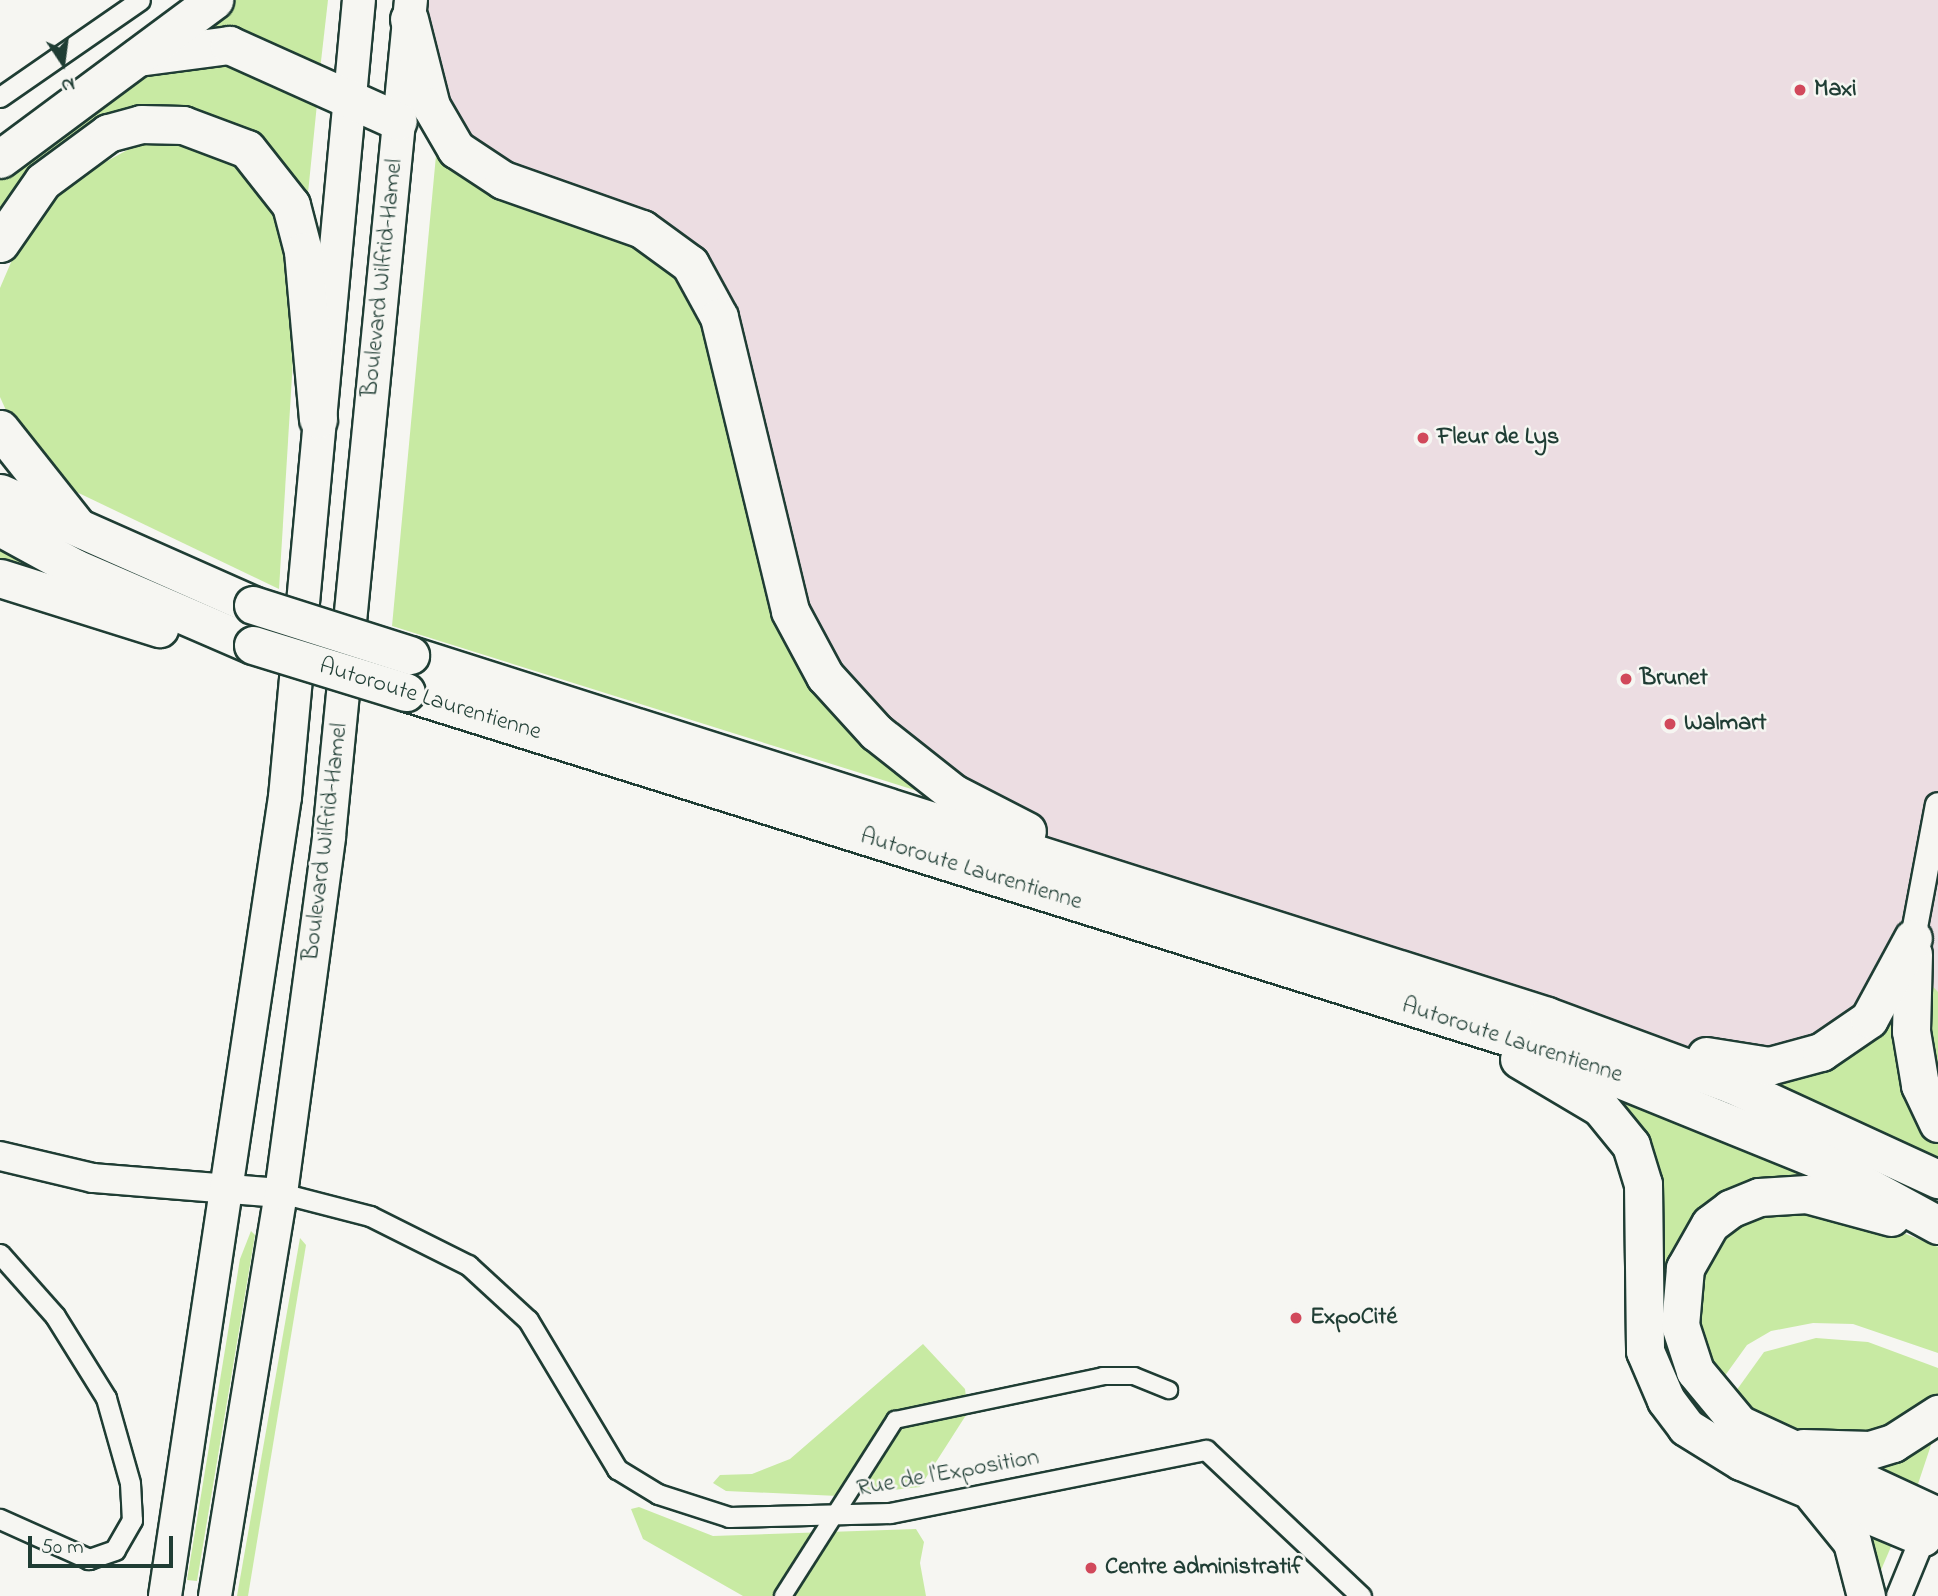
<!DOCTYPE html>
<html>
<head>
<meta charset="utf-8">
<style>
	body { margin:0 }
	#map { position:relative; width:1938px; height:1596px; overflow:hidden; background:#f6f6f2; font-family:"Indie Flower",sans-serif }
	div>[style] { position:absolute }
	.built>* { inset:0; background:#ecdde2 }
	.green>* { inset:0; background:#c8eaa3 }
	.roads { filter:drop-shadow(2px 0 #1f3d34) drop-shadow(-2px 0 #1f3d34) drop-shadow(0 2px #1f3d34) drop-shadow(0 -2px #1f3d34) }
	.pedestrian>* { height:16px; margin:-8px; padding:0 8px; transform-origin:8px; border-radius:8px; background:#f6f6f2 }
	.minor>* { height:19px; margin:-9.5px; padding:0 9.5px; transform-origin:9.5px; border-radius:9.5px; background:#f6f6f2 }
	.tertiary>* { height:24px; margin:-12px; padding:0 12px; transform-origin:12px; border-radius:12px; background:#f6f6f2 }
	.secondary>* { height:28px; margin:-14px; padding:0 14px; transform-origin:14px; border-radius:14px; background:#f6f6f2 }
	.primary>* { height:32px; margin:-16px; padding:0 16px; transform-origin:16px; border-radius:16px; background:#f6f6f2 }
	.motorway>* { height:37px; margin:-18.5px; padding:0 18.5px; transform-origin:18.5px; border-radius:18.5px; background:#f6f6f2 }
	.bridges { filter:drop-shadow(2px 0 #1f3d34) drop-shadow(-2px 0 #1f3d34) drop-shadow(0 2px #1f3d34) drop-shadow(0 -2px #1f3d34) }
	.motorway-bridge>* { height:37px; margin:-18.5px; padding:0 18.5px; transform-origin:18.5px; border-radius:18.5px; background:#f6f6f2 }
	.dots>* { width:19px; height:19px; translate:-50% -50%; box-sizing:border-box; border:4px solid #f6f6f2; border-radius:50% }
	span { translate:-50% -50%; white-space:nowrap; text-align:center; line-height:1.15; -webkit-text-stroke:5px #f6f6f2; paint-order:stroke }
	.poi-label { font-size:24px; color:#1f3d34; font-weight:700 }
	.left { translate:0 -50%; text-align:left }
	.street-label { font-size:24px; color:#1f3d34 }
	.north { position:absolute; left:28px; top:28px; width:70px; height:70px; -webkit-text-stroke:5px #f6f6f2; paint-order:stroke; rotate:167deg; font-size:19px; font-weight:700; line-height:28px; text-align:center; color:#1f3d34 }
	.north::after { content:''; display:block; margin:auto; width:24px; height:32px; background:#1f3d34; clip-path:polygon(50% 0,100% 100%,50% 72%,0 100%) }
	.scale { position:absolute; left:28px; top:1536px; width:145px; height:32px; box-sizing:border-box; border:4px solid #1f3d34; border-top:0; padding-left:9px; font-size:21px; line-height:24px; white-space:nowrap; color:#1f3d34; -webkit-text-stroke:5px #f6f6f2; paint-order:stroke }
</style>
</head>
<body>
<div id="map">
	<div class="built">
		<div style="clip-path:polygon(411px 0,1938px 0,1938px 1123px,1850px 1034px,1713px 1058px,1122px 879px,953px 793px,876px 732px,456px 149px)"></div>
	</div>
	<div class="green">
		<div style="clip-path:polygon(236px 0,328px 0,320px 70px,194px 31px)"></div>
		<div style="clip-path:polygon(202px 53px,318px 94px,307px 203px,263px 142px,166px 111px,0 221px,0 172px,119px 87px)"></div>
		<div style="clip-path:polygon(438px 134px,643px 239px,702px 306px,770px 577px,924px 793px,392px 626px)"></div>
		<div style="clip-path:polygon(176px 139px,241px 161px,287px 223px,295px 327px,279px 589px,64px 486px,19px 439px,0 397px,0 288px,18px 246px,71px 181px,140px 143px)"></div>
		<div style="clip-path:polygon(0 539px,72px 580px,0 567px)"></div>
		<div style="clip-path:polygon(1923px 976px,1938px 992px,1938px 1090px,1921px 1047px)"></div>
		<div style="clip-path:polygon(1891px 1006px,1938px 1143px,1938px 1161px,1745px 1075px)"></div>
		<div style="clip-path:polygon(1615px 1096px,1866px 1197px,1812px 1185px,1682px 1247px,1704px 1407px,1698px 1414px,1676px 1384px,1662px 1346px)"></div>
		<div style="clip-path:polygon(1778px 1209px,1869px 1219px,1938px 1247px,1938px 1353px,1853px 1324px,1813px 1323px,1771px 1331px,1747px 1345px,1719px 1384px,1696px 1330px,1700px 1275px,1734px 1228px)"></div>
		<div style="clip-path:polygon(251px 1231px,255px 1235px,197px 1581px,187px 1580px,240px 1259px)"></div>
		<div style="clip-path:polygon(300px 1238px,306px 1245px,248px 1596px,237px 1596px)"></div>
		<div style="clip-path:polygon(1816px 1338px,1868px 1342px,1938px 1368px,1938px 1403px,1880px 1436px,1792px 1433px,1731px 1398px,1764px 1352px)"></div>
		<div style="clip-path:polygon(923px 1344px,965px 1389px,968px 1412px,920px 1487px,838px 1496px,726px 1491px,713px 1483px,720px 1475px,752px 1474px,790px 1459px)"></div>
		<div style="clip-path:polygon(1935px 1433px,1916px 1490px,1840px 1462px)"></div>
		<div style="clip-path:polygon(639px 1507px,713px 1536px,916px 1529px,924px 1542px,920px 1563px,926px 1596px,743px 1596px,643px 1539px,631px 1509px)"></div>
		<div style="clip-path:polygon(1855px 1519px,1893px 1542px,1875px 1584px)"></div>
	</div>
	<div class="roads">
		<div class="pedestrian">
			<div style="left:783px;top:1596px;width:209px;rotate:-57.5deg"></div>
			<div style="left:895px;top:1420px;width:213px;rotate:-11.9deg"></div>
			<div style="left:1103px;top:1376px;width:31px"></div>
			<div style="left:1134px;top:1376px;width:38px;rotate:22deg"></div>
		</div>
		<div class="minor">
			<div style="left:0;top:97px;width:170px;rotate:-34.7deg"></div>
			<div style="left:281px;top:1193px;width:92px;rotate:14.5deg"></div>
			<div style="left:370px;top:1216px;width:110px;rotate:26.6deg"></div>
			<div style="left:468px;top:1265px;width:81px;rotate:42.5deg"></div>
			<div style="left:528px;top:1320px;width:174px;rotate:59.1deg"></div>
			<div style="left:617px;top:1469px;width:48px;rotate:31.4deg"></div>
			<div style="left:658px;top:1494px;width:75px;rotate:17.9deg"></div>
			<div style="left:729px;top:1517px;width:161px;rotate:-1.4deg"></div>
			<div style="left:890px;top:1513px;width:322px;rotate:-11.3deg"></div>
			<div style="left:1206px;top:1450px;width:213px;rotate:43.3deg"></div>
			<div style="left:0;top:1254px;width:83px;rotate:48.4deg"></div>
			<div style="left:55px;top:1316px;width:97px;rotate:58.1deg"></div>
			<div style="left:106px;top:1398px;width:88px;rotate:74.2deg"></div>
			<div style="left:130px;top:1483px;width:37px;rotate:87deg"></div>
			<div style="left:132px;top:1520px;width:34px;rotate:120deg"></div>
			<div style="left:115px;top:1550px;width:28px;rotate:161deg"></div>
			<div style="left:89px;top:1559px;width:98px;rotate:-155.8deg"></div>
		</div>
		<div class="tertiary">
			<div style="left:1913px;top:938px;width:135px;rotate:-79.4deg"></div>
			<div style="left:1899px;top:1596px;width:79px;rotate:-67.7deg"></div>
		</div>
		<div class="secondary">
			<div style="left:0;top:1156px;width:96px;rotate:13.3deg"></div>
			<div style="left:93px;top:1178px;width:189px;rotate:4.6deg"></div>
		</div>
		<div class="primary">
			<div style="left:165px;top:1596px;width:808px;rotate:-81.46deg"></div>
			<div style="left:285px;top:797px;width:800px;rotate:-84.7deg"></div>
			<div style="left:215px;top:1596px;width:408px;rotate:-80.7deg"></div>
			<div style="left:281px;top:1193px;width:360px;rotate:-82.3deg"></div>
			<div style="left:329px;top:836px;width:840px;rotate:-84.4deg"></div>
		</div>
		<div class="motorway">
			<div style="left:409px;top:19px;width:90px;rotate:75.8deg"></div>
			<div style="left:431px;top:106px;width:50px;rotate:59.8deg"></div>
			<div style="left:456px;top:149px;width:56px;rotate:33.4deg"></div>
			<div style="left:503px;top:180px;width:147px;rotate:19.4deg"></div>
			<div style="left:642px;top:229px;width:59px;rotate:36.1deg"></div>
			<div style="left:690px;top:264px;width:60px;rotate:61.3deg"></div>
			<div style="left:719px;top:317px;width:302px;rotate:76.4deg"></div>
			<div style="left:790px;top:611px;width:74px;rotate:61.7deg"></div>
			<div style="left:825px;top:676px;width:76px;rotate:47.7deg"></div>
			<div style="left:876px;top:732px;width:98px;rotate:38.4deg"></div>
			<div style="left:953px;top:793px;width:83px;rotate:27.2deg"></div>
			<div style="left:138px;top:57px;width:92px;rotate:-7.5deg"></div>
			<div style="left:229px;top:45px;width:185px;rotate:24.2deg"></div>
			<div style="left:0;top:159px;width:267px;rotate:-36.6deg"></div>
			<div style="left:0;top:243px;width:75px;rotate:-55.3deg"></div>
			<div style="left:43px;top:181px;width:81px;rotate:-36.4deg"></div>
			<div style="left:108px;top:133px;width:34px;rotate:-15deg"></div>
			<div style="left:141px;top:124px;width:42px;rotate:1.4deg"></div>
			<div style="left:183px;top:125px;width:68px;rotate:20.6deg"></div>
			<div style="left:247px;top:149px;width:71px;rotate:51.8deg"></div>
			<div style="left:291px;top:205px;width:48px;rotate:75.4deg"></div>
			<div style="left:303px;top:251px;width:169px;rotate:84.9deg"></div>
			<div style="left:0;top:429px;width:124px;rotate:51.6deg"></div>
			<div style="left:0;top:493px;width:277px;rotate:23.9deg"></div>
			<div style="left:0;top:527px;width:85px;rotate:28.7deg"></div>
			<div style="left:75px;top:568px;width:194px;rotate:23.4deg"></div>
			<div style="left:0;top:578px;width:167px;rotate:17.5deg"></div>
			<div style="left:410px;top:655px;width:1193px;rotate:17.61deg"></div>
			<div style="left:1547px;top:1016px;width:196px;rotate:20.3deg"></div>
			<div style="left:1731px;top:1084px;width:228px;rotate:24.7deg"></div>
			<div style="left:406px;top:692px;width:1189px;rotate:17.37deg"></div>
			<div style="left:1541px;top:1047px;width:296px;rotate:22.1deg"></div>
			<div style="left:1815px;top:1158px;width:140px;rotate:28.6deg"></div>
			<div style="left:1913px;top:954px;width:77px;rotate:91.5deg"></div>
			<div style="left:1911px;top:1031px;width:55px;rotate:80.5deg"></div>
			<div style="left:1920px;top:1085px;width:42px;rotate:64.7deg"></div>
			<div style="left:1706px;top:1056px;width:64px;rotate:9deg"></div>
			<div style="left:1769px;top:1066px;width:54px;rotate:-15.1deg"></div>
			<div style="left:1821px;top:1052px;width:58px;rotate:-34.5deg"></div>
			<div style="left:1869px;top:1019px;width:92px;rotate:-61.5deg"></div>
			<div style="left:1519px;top:1059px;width:94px;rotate:30.7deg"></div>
			<div style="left:1600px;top:1107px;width:49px;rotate:50.8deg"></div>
			<div style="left:1631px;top:1145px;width:41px;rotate:72.9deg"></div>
			<div style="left:1643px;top:1184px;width:167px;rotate:89.3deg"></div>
			<div style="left:1645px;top:1351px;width:53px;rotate:66.8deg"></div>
			<div style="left:1666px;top:1400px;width:34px;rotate:53deg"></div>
			<div style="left:1686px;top:1427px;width:65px;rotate:31.7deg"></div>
			<div style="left:1741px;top:1461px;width:197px;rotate:22.7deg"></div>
			<div style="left:1891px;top:1217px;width:87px;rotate:-164.7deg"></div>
			<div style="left:1807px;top:1194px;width:48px;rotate:176.4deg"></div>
			<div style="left:1759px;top:1197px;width:31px;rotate:158deg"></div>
			<div style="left:1730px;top:1209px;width:25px;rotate:143deg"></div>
			<div style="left:1710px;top:1224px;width:51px;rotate:119.6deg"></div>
			<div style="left:1685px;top:1268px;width:57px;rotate:95deg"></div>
			<div style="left:1680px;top:1325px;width:48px;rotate:71.9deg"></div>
			<div style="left:1695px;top:1371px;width:69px;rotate:50.3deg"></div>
			<div style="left:1739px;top:1424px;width:214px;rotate:24.9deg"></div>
			<div style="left:1803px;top:1448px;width:67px;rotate:1.7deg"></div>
			<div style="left:1870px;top:1450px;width:24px;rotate:-17deg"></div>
			<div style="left:1893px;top:1443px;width:54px;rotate:-32.8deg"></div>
			<div style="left:1814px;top:1495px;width:60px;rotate:51deg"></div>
			<div style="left:1852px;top:1542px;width:56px;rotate:75.5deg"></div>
		</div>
	</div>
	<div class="bridges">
		<div class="motorway-bridge">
			<div style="left:253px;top:605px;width:165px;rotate:17.7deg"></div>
			<div style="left:253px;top:645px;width:160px;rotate:17.1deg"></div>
		</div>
	</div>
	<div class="dots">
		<div style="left:1800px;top:90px;background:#d1495b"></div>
		<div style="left:1423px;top:438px;background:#d1495b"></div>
		<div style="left:1626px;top:679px;background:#d1495b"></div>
		<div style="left:1670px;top:724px;background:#d1495b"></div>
		<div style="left:1296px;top:1318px;background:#d1495b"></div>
		<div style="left:1091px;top:1568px;background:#d1495b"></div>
	</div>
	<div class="poi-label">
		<span class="left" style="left:1814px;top:90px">Maxi</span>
		<span class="left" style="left:1437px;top:438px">Fleur de Lys</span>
		<span class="left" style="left:1640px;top:679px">Brunet</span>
		<span class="left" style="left:1684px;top:724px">Walmart</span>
		<span class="left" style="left:1310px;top:1318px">ExpoCité</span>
		<span class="left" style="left:1105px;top:1568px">Centre administratif</span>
	</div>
	<div class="street-label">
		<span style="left:383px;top:278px;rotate:-84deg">Boulevard Wilfrid-Hamel</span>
		<span style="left:430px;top:700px;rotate:17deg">Autoroute Laurentienne</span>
		<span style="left:326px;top:842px;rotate:-83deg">Boulevard Wilfrid-Hamel</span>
		<span style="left:971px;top:870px;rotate:17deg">Autoroute Laurentienne</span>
		<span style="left:1512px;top:1041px;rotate:18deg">Autoroute Laurentienne</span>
		<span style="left:948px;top:1474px;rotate:-10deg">Rue de l'Exposition</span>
	</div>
	<div class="north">N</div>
	<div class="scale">50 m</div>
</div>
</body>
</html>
